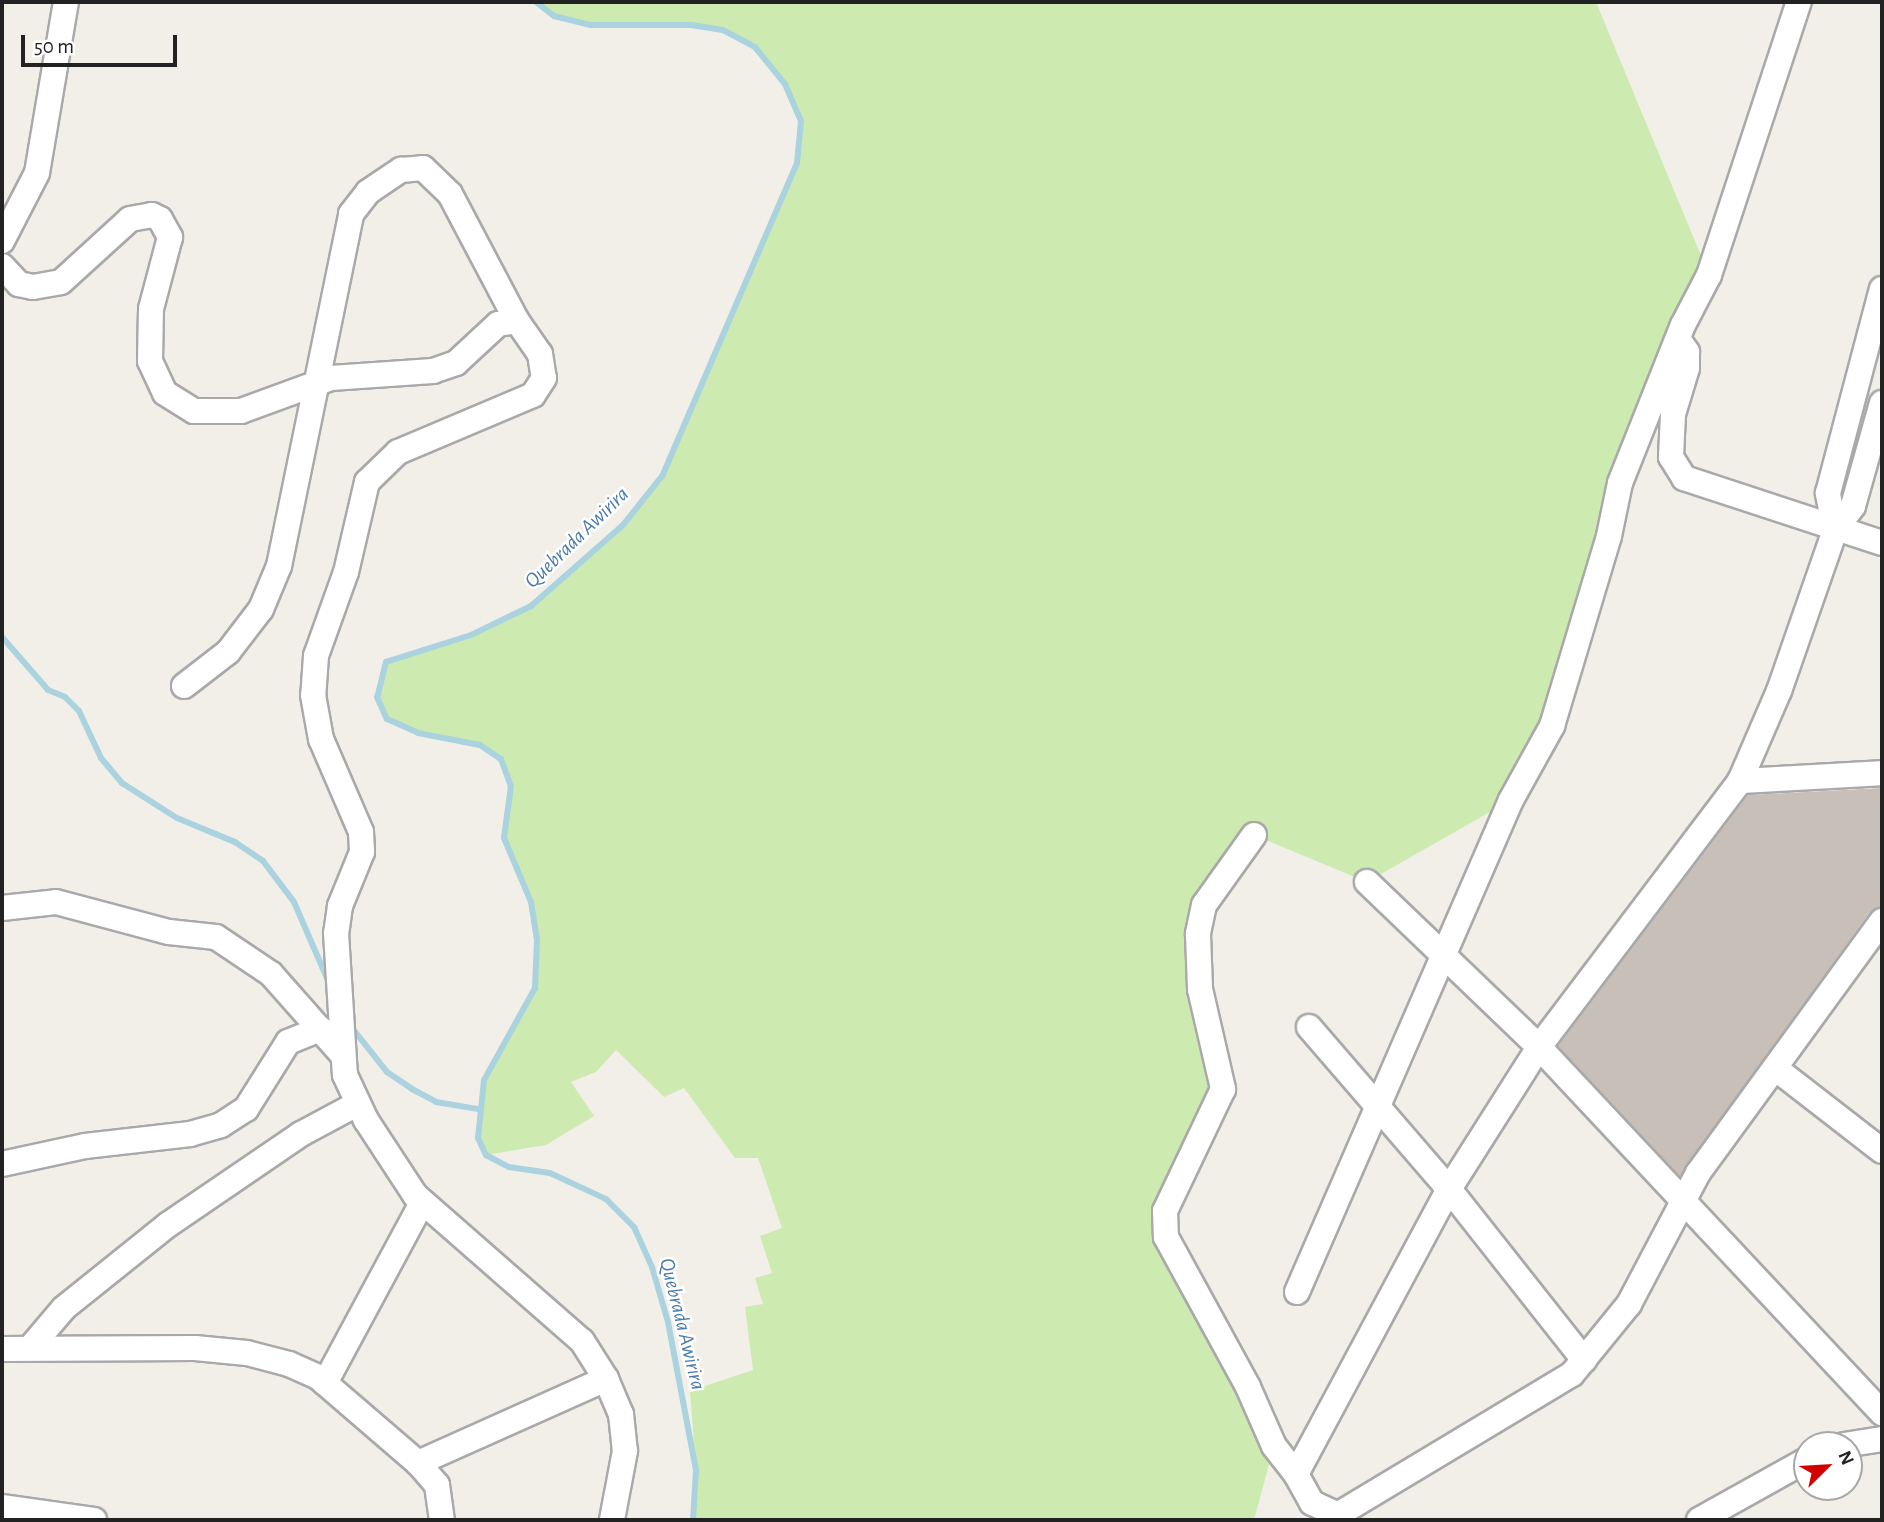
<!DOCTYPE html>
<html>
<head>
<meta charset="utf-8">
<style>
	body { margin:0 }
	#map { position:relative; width:1884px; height:1522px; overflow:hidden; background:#f2efe9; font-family:"Alegreya Sans",sans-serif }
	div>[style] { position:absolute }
	.grass>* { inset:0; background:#cdebb0 }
	.stream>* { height:6px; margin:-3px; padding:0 3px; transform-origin:3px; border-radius:3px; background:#aad3df }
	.building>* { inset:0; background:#c7bfb8 }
	.roads { filter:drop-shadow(2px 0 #a9a9a9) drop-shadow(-2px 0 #a9a9a9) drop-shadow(0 2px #a9a9a9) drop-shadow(0 -2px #a9a9a9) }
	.minor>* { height:24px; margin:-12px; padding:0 12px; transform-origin:12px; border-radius:12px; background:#fff }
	span { translate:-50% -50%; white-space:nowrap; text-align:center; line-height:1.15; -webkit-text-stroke:5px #fff; paint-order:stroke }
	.water-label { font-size:21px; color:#4a7aab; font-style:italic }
	.frame { position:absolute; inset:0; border:4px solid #222; pointer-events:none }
	.north { position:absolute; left:1793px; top:1431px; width:70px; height:70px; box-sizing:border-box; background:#fff; border:2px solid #a7a7a7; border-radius:50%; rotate:66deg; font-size:19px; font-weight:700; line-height:28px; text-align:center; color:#222 }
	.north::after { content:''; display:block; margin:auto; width:24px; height:32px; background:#d40000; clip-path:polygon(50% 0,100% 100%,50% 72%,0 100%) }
	.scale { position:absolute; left:21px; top:35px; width:156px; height:32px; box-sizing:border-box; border:4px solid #222; border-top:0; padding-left:9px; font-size:21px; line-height:24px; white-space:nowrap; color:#222; -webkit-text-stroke:5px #fff; paint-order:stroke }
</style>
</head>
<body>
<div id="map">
	<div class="grass">
		<div style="clip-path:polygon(536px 2px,1596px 2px,1709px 275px,1682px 325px,1552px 726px,1511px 800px,1367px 882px,1254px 835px,1198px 934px,1222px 1069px,1165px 1211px,1274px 1446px,1254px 1520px,693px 1520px,696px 1470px,690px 1391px,753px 1370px,745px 1307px,763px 1304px,755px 1278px,772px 1273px,760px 1236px,782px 1228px,758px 1158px,735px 1158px,684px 1088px,664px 1097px,616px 1050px,596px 1072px,571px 1082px,594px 1116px,546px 1145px,486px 1155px,478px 1138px,484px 1080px,535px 988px,537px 940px,531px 902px,504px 838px,511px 786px,501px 759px,480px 745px,418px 733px,387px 719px,377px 697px,386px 662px,471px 635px,531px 606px,623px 525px,662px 476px,797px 163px,801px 121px,785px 84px,755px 47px,723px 30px,691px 25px,591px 25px,554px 16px)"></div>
	</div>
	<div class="stream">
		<div style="left:536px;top:2px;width:23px;rotate:38deg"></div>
		<div style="left:554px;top:16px;width:38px;rotate:14deg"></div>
		<div style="left:591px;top:25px;width:100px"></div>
		<div style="left:691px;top:25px;width:32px;rotate:9deg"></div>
		<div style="left:723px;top:30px;width:36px;rotate:28deg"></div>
		<div style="left:755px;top:47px;width:48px;rotate:51deg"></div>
		<div style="left:785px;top:84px;width:40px;rotate:66.6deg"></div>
		<div style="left:801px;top:121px;width:42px;rotate:95.4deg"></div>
		<div style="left:797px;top:163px;width:341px;rotate:113.3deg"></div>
		<div style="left:662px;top:476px;width:63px;rotate:128.5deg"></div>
		<div style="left:623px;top:525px;width:123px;rotate:138.6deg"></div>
		<div style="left:531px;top:606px;width:67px;rotate:154.2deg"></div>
		<div style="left:471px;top:635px;width:89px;rotate:162.4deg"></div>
		<div style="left:386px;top:662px;width:36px;rotate:104deg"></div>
		<div style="left:377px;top:697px;width:24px;rotate:66deg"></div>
		<div style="left:387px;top:719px;width:34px;rotate:24deg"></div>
		<div style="left:418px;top:733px;width:63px;rotate:11deg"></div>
		<div style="left:480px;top:745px;width:25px;rotate:34deg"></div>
		<div style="left:501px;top:759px;width:29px;rotate:70deg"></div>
		<div style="left:511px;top:786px;width:52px;rotate:97.7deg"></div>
		<div style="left:504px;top:838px;width:69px;rotate:67.1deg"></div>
		<div style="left:531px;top:902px;width:38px;rotate:81deg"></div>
		<div style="left:537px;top:940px;width:48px;rotate:92.4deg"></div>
		<div style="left:535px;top:988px;width:105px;rotate:119deg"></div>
		<div style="left:484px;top:1080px;width:58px;rotate:95.9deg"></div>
		<div style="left:478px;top:1138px;width:19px;rotate:65deg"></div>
		<div style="left:486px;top:1155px;width:26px;rotate:28deg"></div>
		<div style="left:509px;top:1167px;width:41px;rotate:8.3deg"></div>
		<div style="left:550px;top:1173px;width:62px;rotate:24.9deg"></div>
		<div style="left:606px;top:1199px;width:40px;rotate:45deg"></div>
		<div style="left:634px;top:1227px;width:44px;rotate:65.8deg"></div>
		<div style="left:652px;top:1267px;width:57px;rotate:73.8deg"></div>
		<div style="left:668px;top:1322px;width:151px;rotate:79.3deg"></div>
		<div style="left:696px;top:1470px;width:50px;rotate:93.4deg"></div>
		<div style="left:2px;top:637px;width:70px;rotate:49deg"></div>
		<div style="left:48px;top:690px;width:18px;rotate:22deg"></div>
		<div style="left:65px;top:697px;width:20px;rotate:45deg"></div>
		<div style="left:79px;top:711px;width:52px;rotate:64.9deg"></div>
		<div style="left:101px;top:758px;width:33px;rotate:50deg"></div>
		<div style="left:122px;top:783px;width:65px;rotate:32.5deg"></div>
		<div style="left:177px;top:818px;width:63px;rotate:22.5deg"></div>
		<div style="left:235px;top:842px;width:34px;rotate:34deg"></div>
		<div style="left:263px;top:861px;width:51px;rotate:52.9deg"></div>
		<div style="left:294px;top:902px;width:88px;rotate:66.6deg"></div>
		<div style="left:349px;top:1024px;width:61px;rotate:51.6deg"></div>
		<div style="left:387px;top:1072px;width:30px;rotate:34deg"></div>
		<div style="left:412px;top:1089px;width:27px;rotate:28deg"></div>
		<div style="left:436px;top:1102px;width:43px;rotate:9.5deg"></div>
	</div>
	<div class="building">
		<div style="clip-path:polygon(1882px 788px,1882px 906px,1870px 912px,1680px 1176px,1558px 1046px,1748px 795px)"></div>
	</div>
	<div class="roads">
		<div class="minor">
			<div style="left:2px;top:241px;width:76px;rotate:-62.8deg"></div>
			<div style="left:37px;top:173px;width:173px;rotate:-80.4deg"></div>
			<div style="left:2px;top:266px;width:25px;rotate:47deg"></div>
			<div style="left:19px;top:284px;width:14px;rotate:12deg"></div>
			<div style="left:33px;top:287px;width:28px;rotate:-10deg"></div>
			<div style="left:61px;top:282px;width:93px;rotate:-42.4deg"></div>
			<div style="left:130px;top:219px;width:22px;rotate:-10deg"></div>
			<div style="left:152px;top:215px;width:9px;rotate:27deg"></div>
			<div style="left:160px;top:219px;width:21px;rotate:61deg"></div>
			<div style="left:170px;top:237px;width:74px;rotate:104.8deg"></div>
			<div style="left:151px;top:309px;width:52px;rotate:91.1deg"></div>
			<div style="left:150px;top:361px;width:35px;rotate:65deg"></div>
			<div style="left:165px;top:393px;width:34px;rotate:32deg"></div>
			<div style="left:194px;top:411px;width:47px"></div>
			<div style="left:241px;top:411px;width:96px;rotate:-20.1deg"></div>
			<div style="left:331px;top:378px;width:102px;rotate:-3.9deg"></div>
			<div style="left:433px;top:371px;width:24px;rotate:-19deg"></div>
			<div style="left:456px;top:363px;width:57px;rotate:-42.9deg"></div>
			<div style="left:498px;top:324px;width:19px;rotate:-9deg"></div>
			<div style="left:517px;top:321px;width:40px;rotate:55.1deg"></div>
			<div style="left:540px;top:354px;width:24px;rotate:81deg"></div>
			<div style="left:544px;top:378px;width:20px;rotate:123deg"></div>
			<div style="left:533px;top:395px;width:147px;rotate:157.1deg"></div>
			<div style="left:398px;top:452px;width:43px;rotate:135.9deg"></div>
			<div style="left:367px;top:482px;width:92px;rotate:103.1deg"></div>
			<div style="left:346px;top:572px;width:89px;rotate:109.7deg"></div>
			<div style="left:316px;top:656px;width:39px;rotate:94deg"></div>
			<div style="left:313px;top:695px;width:45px;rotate:79.7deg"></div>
			<div style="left:321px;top:739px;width:101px;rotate:66.7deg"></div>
			<div style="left:361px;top:832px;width:20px;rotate:87deg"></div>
			<div style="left:362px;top:852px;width:58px;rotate:112.2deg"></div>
			<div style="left:340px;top:906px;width:27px;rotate:98deg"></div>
			<div style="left:336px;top:933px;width:142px;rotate:86.4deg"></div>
			<div style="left:345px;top:1075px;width:50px;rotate:65deg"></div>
			<div style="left:366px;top:1120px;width:90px;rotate:56.8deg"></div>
			<div style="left:415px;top:1195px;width:222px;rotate:41.2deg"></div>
			<div style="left:582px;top:1341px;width:45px;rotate:57.7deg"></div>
			<div style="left:606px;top:1379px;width:38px;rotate:67deg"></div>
			<div style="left:621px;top:1414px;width:37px;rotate:84deg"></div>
			<div style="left:625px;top:1451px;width:70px;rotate:100.7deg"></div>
			<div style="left:1678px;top:339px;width:16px;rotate:55deg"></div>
			<div style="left:1687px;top:352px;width:16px;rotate:90deg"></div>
			<div style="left:1687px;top:368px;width:48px;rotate:106.9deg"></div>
			<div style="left:1673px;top:414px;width:43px;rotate:92.7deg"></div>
			<div style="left:1671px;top:457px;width:25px;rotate:58deg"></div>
			<div style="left:1684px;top:478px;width:208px;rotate:18.2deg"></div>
			<div style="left:1835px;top:530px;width:38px;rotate:-101deg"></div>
			<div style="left:1828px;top:493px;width:211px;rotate:-75.2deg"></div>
			<div style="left:184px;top:686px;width:56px;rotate:-37.7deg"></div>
			<div style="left:228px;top:652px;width:54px;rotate:-52.5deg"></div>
			<div style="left:261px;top:609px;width:47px;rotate:-67.3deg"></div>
			<div style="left:279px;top:566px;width:359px;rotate:-78.4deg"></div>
			<div style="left:351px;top:214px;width:28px;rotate:-52deg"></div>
			<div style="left:368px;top:192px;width:40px;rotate:-34deg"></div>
			<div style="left:401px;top:170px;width:22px;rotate:-5deg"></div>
			<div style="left:423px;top:168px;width:37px;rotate:44deg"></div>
			<div style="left:450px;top:194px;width:144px;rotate:62.2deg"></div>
			<div style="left:1740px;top:781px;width:142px;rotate:-3.2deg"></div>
			<div style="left:1254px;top:835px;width:86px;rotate:125.5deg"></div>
			<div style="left:1204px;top:905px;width:30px;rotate:102deg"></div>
			<div style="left:1198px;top:934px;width:55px;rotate:87.9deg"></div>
			<div style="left:1200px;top:989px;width:103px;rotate:77deg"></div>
			<div style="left:1223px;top:1089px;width:135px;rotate:115.4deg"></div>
			<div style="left:1165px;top:1211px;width:26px;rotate:88deg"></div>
			<div style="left:1166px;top:1237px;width:171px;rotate:61.3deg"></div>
			<div style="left:1248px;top:1387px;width:64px;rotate:66.2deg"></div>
			<div style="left:1274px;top:1446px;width:36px;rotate:52deg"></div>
			<div style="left:1367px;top:882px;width:238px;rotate:43.8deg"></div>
			<div style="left:1539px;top:1047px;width:502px;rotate:46.86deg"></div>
			<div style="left:2px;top:908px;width:54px;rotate:-6.3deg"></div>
			<div style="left:56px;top:902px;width:117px;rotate:14.9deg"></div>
			<div style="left:169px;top:932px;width:47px;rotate:6.1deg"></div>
			<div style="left:216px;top:937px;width:66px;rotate:33.9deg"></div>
			<div style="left:271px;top:974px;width:106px;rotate:48.5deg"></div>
			<div style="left:1309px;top:1027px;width:214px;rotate:49.2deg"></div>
			<div style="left:1449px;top:1189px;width:218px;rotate:51.7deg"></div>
			<div style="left:1775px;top:1068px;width:135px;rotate:37.8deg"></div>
			<div style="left:2px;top:1164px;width:85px;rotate:-12.2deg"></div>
			<div style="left:85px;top:1146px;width:106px;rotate:-6.5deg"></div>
			<div style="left:190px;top:1134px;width:32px;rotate:-16deg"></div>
			<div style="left:221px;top:1125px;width:30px;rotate:-33deg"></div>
			<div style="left:246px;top:1109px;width:79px;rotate:-57.9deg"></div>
			<div style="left:288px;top:1042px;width:35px;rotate:-22deg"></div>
			<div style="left:1297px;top:1292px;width:537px;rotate:-66.49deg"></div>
			<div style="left:1511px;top:800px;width:85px;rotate:-61deg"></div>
			<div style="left:1552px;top:726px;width:198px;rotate:-73.3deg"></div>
			<div style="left:1609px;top:536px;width:54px;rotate:-78.3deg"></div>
			<div style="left:1620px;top:483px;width:170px;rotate:-68.3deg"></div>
			<div style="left:1683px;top:325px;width:56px;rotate:-62.5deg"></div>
			<div style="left:1709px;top:275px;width:287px;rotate:-71.8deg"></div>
			<div style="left:30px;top:1348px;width:52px;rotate:-49.6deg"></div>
			<div style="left:64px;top:1308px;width:134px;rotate:-38.7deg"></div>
			<div style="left:169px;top:1224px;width:160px;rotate:-34.3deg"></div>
			<div style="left:301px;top:1134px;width:64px;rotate:-28.2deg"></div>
			<div style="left:2px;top:1349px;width:193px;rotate:-0.3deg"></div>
			<div style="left:195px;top:1348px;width:52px;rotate:5.5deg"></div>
			<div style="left:247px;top:1353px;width:43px;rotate:14.7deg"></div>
			<div style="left:289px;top:1364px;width:32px;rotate:24deg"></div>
			<div style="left:318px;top:1377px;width:132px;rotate:40.7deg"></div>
			<div style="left:418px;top:1463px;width:29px;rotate:49deg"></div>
			<div style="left:437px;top:1485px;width:35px;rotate:82deg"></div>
			<div style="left:325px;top:1383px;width:204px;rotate:-61.7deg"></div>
			<div style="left:1844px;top:1445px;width:38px;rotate:-9deg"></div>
			<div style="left:418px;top:1463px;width:206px;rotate:-24.1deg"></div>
			<div style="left:2px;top:1507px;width:93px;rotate:8deg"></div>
			<div style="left:1338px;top:1515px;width:29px;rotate:-155deg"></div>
			<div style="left:1312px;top:1503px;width:33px;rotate:-119deg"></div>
			<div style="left:1296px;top:1474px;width:323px;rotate:-61.8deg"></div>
			<div style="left:1449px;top:1189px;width:168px;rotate:-57.6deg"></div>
			<div style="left:1539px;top:1047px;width:333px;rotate:-52.9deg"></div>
			<div style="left:1740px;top:781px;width:98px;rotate:-66.6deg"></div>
			<div style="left:1779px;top:691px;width:170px;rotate:-70.8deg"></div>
			<div style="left:1835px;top:530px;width:30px;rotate:-53deg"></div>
			<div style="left:1853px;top:506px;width:107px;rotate:-74.3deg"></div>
			<div style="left:1329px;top:1520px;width:283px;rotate:-31deg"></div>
			<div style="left:1572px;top:1374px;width:90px;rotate:-50.8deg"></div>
			<div style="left:1629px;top:1304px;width:148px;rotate:-62.2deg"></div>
			<div style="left:1698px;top:1173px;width:312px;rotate:-53.9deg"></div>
			<div style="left:1699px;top:1520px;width:124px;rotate:-29.1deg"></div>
		</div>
	</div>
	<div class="water-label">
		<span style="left:577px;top:538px;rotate:-44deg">Quebrada Awirira</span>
		<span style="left:682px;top:1324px;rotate:76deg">Quebrada Awirira</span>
	</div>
	<div class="frame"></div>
	<div class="north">N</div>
	<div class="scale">50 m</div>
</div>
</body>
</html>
